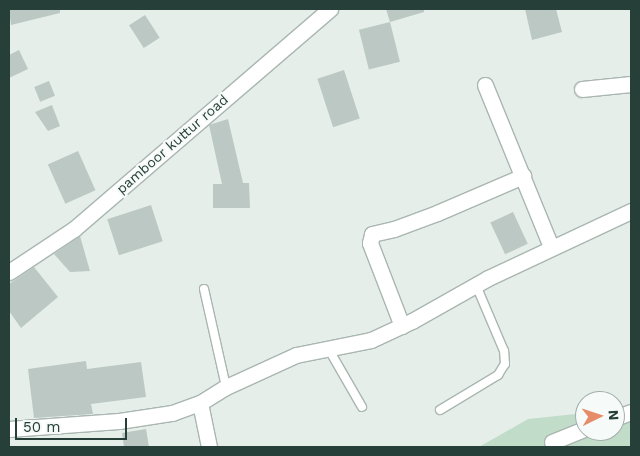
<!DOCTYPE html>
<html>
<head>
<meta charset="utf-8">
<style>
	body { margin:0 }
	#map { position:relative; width:640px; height:456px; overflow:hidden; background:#e6eeea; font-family:"Work Sans",sans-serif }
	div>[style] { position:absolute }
	.green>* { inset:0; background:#c1ddc9 }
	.building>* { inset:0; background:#bbc8c3; transform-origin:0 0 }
	.roads { filter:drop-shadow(1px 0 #a9b6b1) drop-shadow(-1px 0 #a9b6b1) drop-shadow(0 1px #a9b6b1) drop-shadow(0 -1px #a9b6b1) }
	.lane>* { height:8px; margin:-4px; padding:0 4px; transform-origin:4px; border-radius:4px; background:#fff }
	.street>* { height:15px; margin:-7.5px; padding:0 7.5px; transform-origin:7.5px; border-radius:7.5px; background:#fff }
	.secondary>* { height:15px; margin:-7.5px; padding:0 7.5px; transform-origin:7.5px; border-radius:7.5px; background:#fff }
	span { translate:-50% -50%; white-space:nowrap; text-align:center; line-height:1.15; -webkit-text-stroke:4px #f6faf8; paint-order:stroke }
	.street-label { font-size:14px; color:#263f38 }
	.frame { position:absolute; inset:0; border:10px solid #263f38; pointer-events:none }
	.north { position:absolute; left:575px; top:391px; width:50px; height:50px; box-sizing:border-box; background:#f6faf8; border:1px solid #a3afab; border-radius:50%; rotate:86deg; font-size:14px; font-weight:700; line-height:20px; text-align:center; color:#263f38 }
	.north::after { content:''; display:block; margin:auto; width:18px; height:22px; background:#e78c6a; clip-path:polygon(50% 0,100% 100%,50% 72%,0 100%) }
	.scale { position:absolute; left:15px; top:418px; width:112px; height:22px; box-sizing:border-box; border:2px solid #263f38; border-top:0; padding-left:6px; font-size:15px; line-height:18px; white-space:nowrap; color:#263f38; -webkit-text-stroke:4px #f6faf8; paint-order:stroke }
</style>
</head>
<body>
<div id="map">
	<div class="green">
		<div style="clip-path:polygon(631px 408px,631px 447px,479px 447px,528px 419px,585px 413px,585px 431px,615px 431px,615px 410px)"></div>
	</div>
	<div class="building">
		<div style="clip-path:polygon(9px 9px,60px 9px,60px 13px,11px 25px)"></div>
		<div style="clip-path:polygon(386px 9px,424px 9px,424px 12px,390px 22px)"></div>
		<div style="clip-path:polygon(525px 9px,556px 9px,562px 32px,532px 40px)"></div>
		<div style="left:145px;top:15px;width:27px;height:19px;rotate:57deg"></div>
		<div style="left:390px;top:22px;width:41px;height:32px;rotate:76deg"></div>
		<div style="clip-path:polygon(19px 50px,28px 69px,9px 78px,9px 55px)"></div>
		<div style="left:344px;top:70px;width:51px;height:28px;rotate:72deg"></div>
		<div style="left:49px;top:81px;width:16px;height:16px;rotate:68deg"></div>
		<div style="clip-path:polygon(52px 105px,60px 126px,48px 131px,35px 112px)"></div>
		<div style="clip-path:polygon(228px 119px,243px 183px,249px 183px,250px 208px,213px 208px,213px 184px,222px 184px,209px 125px)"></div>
		<div style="left:78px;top:151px;width:43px;height:33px;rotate:66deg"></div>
		<div style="left:151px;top:205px;width:38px;height:46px;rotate:72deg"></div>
		<div style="left:513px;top:212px;width:35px;height:25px;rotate:65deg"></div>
		<div style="clip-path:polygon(80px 236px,90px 271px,70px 272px,54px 254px)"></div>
		<div style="clip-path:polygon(34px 267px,58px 297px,21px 328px,9px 311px,9px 284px)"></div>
		<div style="clip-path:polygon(86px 361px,87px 369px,141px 362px,146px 397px,91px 404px,93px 414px,34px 418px,28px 369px)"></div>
		<div style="clip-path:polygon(146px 429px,149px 447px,124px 447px,122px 433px)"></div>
	</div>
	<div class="roads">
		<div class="lane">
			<div style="left:204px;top:289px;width:100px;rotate:77.3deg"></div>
			<div style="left:328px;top:348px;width:68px;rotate:60deg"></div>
			<div style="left:440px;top:410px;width:68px;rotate:-31.1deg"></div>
			<div style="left:498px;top:375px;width:13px;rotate:-58deg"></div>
			<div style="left:505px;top:364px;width:13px;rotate:-94deg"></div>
			<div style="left:504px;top:351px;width:72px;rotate:-113deg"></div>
		</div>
		<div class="street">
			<div style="left:485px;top:85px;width:175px;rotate:67.8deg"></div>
			<div style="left:582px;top:89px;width:49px;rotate:-5.8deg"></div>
			<div style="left:402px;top:326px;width:89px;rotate:-111.1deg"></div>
			<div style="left:370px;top:243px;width:9px;rotate:-77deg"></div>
			<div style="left:372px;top:234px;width:23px;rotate:-13deg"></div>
			<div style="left:394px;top:229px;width:46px;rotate:-20.4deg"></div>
			<div style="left:437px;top:213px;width:94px;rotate:-23.3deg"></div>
			<div style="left:200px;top:403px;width:45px;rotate:78.4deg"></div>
			<div style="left:615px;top:418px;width:17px;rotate:-21deg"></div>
			<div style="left:9px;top:429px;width:110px;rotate:-4.2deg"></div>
			<div style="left:119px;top:421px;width:54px;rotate:-8.6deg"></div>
			<div style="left:172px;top:413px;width:30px;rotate:-20deg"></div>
			<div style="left:200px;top:403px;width:31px;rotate:-32deg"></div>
			<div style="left:226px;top:387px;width:77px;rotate:-24.6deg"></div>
			<div style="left:296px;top:355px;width:76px;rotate:-11.3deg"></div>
			<div style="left:371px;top:340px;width:45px;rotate:-24.9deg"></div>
			<div style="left:412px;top:321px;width:87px;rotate:-29.5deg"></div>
			<div style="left:488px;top:278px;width:158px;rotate:-25.1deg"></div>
			<div style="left:552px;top:442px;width:35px;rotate:-22deg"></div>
		</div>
		<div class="secondary">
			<div style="left:9px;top:272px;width:78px;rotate:-33.5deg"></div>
			<div style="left:74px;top:229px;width:338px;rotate:-40.7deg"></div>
		</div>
	</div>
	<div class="street-label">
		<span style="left:172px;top:144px;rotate:-41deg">pamboor kuttur road</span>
	</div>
	<div class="frame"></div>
	<div class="north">N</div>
	<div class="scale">50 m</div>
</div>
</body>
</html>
